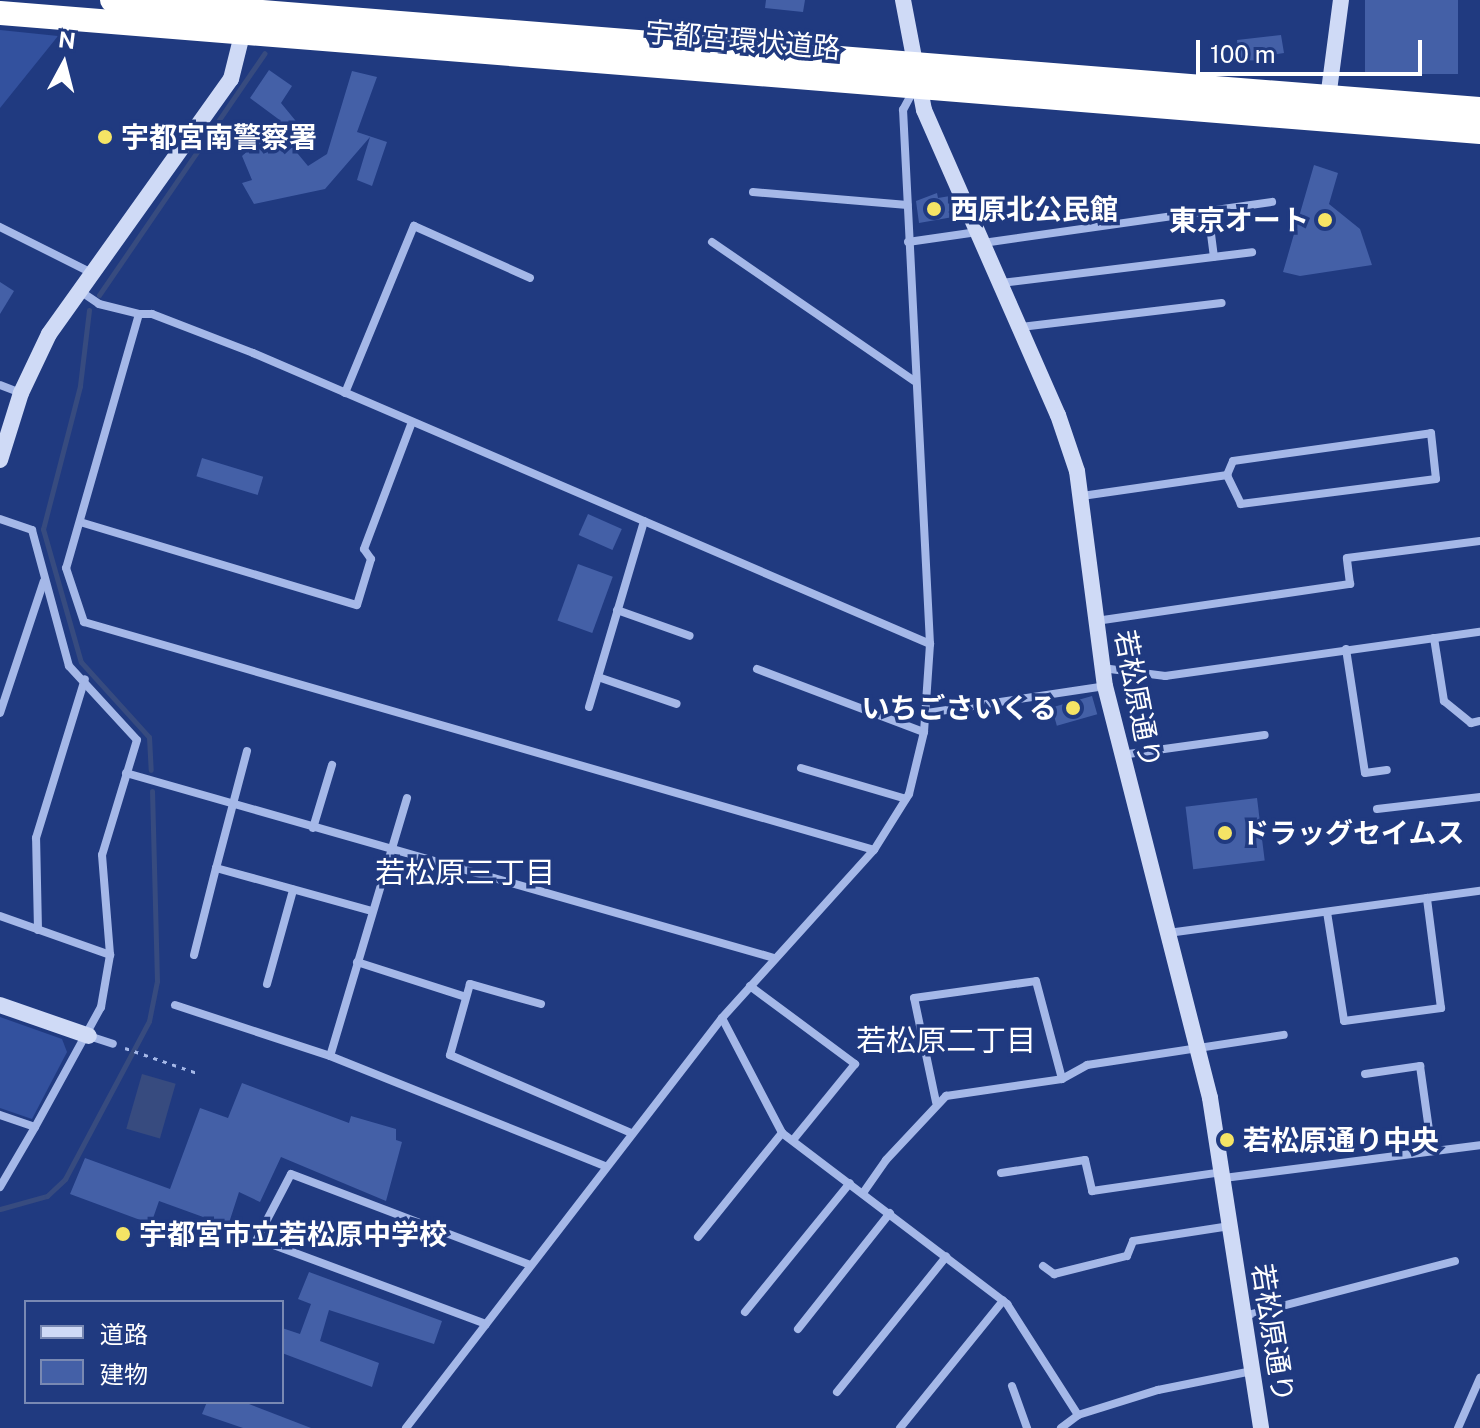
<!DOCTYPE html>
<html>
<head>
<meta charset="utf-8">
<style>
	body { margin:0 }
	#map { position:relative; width:1480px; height:1428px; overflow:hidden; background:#203a80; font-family:"Public Sans","Noto Sans JP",sans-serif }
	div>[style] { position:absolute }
	.green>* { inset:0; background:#33519e }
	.water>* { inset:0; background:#374b7f; transform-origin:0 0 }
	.stream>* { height:5px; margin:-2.5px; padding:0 2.5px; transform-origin:2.5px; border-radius:2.5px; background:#374b7f }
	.building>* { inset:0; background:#4460a7; transform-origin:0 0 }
	.path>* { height:3px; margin-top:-1.5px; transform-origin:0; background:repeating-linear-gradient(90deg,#a5b8e8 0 4px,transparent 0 10px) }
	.street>* { height:8px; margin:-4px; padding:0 4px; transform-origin:4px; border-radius:4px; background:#a5b8e8 }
	.secondary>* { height:16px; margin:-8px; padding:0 8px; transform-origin:8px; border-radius:8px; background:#cfdaf6 }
	.highway>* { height:24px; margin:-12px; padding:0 12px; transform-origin:12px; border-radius:12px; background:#fff }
	.dots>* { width:22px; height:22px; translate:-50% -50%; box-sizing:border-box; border:4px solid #203a80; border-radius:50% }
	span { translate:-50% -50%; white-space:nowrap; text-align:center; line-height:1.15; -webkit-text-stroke:7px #203a80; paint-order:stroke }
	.street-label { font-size:28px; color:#fff }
	.poi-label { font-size:28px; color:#fff; font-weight:700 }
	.left { translate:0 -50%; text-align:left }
	.right { translate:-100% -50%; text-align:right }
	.neighbourhood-label { font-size:30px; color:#fff }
	.legend { position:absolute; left:24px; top:1300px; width:260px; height:104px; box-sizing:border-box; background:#203a80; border:2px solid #7989b3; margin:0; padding:10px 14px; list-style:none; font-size:24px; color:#fff }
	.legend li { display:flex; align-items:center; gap:16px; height:40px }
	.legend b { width:40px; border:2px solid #7989b3 }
	.north { position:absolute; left:24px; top:24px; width:80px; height:80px; -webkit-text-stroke:6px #203a80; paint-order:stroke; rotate:7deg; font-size:22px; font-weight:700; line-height:32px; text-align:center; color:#fff }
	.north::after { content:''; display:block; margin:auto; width:28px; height:36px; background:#fff; clip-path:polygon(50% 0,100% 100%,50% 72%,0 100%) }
	.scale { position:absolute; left:1196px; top:40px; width:226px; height:36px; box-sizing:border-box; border:4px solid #fff; border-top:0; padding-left:10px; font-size:24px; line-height:28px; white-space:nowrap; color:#fff; -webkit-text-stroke:6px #203a80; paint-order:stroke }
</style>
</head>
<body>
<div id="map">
	<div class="green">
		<div style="clip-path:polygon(0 30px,58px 36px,0 108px)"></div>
		<div style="clip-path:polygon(0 1017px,62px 1039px,67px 1052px,32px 1119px,0 1108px)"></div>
	</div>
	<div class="water">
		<div style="left:142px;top:1074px;width:35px;height:57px;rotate:16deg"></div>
	</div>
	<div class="stream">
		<div style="left:99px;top:295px;width:293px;rotate:-55.6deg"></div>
		<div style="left:89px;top:310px;width:77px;rotate:96.8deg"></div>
		<div style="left:80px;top:386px;width:148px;rotate:104.5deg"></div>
		<div style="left:43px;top:529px;width:138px;rotate:74.1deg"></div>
		<div style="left:81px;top:662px;width:101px;rotate:47.8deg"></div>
		<div style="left:149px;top:737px;width:33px;rotate:87deg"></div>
		<div style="left:0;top:1209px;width:49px;rotate:-15.5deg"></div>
		<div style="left:47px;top:1196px;width:25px;rotate:-43deg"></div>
		<div style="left:65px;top:1179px;width:179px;rotate:-62deg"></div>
		<div style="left:149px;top:1021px;width:41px;rotate:-78.7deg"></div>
		<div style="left:157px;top:981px;width:190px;rotate:-91.5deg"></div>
	</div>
	<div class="building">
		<div style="clip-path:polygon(766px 0,805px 0,803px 12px,765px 8px)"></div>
		<div style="left:1365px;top:0;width:93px;height:74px"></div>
		<div style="clip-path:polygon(1281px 35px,1284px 53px,1271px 55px,1273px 61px,1239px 60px,1237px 40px)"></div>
		<div style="clip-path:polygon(269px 70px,292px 86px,281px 103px,309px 137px,297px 134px,288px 142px,308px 166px,327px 154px,352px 71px,377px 77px,357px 132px,387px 142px,372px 186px,357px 180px,370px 137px,325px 189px,254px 204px,242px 183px,252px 180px,242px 156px,281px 121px,250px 98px)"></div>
		<div style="clip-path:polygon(1314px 165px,1338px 173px,1329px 204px,1360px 229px,1372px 265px,1300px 276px,1283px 272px)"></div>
		<div style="clip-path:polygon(937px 193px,938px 198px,950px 196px,953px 217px,919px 223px,916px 201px)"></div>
		<div style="clip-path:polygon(0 282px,14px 291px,0 314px)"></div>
		<div style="left:202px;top:458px;width:64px;height:19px;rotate:17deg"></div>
		<div style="left:588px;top:514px;width:37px;height:23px;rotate:24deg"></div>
		<div style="left:578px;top:564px;width:37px;height:60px;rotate:20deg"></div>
		<div style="left:1092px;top:696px;width:19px;height:42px;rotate:74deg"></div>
		<div style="left:1257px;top:798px;width:63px;height:72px;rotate:83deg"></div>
		<div style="clip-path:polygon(242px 1083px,349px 1123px,351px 1116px,396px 1129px,396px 1140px,402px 1142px,386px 1201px,281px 1157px,260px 1202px,239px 1192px,228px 1226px,159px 1201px,151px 1224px,70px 1194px,85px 1158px,170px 1189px,200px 1108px,228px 1118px)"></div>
		<div style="clip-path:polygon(309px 1272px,442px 1321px,434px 1344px,329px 1310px,320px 1341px,379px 1363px,372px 1387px,282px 1353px,282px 1328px,300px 1334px,311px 1304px,298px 1299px)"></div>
		<div style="clip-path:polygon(207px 1402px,244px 1402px,311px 1428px,243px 1428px,202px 1414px)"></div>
	</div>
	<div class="path">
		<div style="left:125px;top:1048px;width:76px;rotate:19.1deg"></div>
	</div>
	<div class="street">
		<div style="left:753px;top:192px;width:155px;rotate:4.8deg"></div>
		<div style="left:1208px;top:211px;width:46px;rotate:82.6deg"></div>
		<div style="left:0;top:227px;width:103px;rotate:26.6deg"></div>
		<div style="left:712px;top:242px;width:245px;rotate:34.5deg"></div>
		<div style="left:908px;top:242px;width:70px;rotate:-8.2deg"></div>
		<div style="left:983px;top:243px;width:292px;rotate:-8.1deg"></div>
		<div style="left:1001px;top:283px;width:253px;rotate:-7deg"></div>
		<div style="left:80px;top:291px;width:23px;rotate:34deg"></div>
		<div style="left:99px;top:304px;width:41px;rotate:14deg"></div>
		<div style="left:139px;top:314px;width:264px;rotate:106deg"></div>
		<div style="left:66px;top:568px;width:57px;rotate:71.6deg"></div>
		<div style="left:84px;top:622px;width:822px;rotate:16.1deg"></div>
		<div style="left:139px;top:314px;width:13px"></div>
		<div style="left:152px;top:314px;width:108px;rotate:21.1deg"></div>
		<div style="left:253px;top:353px;width:737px;rotate:23.26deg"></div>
		<div style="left:1021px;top:327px;width:202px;rotate:-6.8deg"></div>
		<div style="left:0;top:385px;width:22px;rotate:21deg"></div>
		<div style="left:345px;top:393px;width:181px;rotate:-67.6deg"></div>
		<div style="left:414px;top:226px;width:127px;rotate:24.1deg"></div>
		<div style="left:1082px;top:496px;width:147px;rotate:-8.2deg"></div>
		<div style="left:1227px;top:475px;width:15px;rotate:-67deg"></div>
		<div style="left:1233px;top:461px;width:200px;rotate:-8deg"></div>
		<div style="left:1431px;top:433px;width:46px;rotate:83.8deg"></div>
		<div style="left:1436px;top:479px;width:197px;rotate:172.7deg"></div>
		<div style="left:1241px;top:504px;width:32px;rotate:-116deg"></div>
		<div style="left:0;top:519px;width:34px;rotate:19deg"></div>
		<div style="left:32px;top:530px;width:141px;rotate:74.8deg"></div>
		<div style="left:69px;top:666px;width:100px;rotate:47.4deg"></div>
		<div style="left:137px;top:740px;width:120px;rotate:106.9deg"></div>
		<div style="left:102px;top:855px;width:100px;rotate:85.4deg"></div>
		<div style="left:110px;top:955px;width:53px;rotate:99.8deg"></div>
		<div style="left:101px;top:1007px;width:137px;rotate:118.8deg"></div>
		<div style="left:35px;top:1127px;width:37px;rotate:-161deg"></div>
		<div style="left:80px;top:522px;width:289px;rotate:16.7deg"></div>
		<div style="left:357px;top:605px;width:48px;rotate:-73.1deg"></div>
		<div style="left:371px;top:559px;width:12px;rotate:-125deg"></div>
		<div style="left:364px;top:549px;width:136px;rotate:-69.3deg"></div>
		<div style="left:617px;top:610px;width:77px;rotate:19.6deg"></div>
		<div style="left:1096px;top:621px;width:257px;rotate:-8.3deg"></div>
		<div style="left:1350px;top:584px;width:26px;rotate:-97deg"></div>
		<div style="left:1347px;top:558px;width:134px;rotate:-7.3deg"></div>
		<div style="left:1434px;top:638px;width:64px;rotate:81deg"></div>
		<div style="left:1444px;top:701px;width:35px;rotate:39deg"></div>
		<div style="left:1471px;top:723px;width:9px;rotate:-13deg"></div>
		<div style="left:1346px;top:649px;width:125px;rotate:81.3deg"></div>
		<div style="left:1365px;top:773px;width:22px;rotate:-8deg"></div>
		<div style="left:1102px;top:668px;width:64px;rotate:7.2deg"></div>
		<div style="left:1165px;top:676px;width:318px;rotate:-8deg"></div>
		<div style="left:757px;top:669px;width:178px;rotate:20.7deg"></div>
		<div style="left:598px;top:677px;width:83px;rotate:18.9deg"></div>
		<div style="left:589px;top:707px;width:194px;rotate:-73.5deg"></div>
		<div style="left:0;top:713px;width:139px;rotate:-71.6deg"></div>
		<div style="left:927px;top:713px;width:180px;rotate:-8.6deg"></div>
		<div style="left:247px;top:751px;width:121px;rotate:104.8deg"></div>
		<div style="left:216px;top:868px;width:162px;rotate:15.4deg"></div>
		<div style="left:1121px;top:755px;width:145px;rotate:-7.9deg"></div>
		<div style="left:801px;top:768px;width:109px;rotate:16.4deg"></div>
		<div style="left:126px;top:773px;width:674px;rotate:15.93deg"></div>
		<div style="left:407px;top:798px;width:269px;rotate:106.6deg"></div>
		<div style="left:330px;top:1056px;width:296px;rotate:21.8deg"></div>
		<div style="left:1377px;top:809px;width:104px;rotate:-6.6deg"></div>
		<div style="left:313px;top:828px;width:66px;rotate:-73.2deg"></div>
		<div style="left:1327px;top:912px;width:110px;rotate:81.1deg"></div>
		<div style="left:1344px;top:1021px;width:98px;rotate:-7.6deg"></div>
		<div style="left:1441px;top:1008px;width:111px;rotate:-97.3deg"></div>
		<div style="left:0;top:916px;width:117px;rotate:19.5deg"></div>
		<div style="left:38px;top:930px;width:92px;rotate:-91.2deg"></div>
		<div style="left:36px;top:838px;width:166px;rotate:-72.9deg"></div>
		<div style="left:1168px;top:933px;width:315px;rotate:-7.7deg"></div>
		<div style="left:194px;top:955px;width:90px;rotate:-75.8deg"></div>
		<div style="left:357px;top:962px;width:114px;rotate:17.8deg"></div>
		<div style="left:267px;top:984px;width:98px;rotate:-74.5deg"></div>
		<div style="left:750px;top:986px;width:131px;rotate:36.6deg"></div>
		<div style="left:855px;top:1064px;width:98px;rotate:129.2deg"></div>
		<div style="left:541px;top:1004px;width:74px;rotate:-164.3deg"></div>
		<div style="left:470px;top:984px;width:74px;rotate:105.7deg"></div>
		<div style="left:450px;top:1055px;width:197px;rotate:23.3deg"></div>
		<div style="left:175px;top:1005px;width:163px;rotate:18.2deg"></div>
		<div style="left:722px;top:1018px;width:130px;rotate:62.4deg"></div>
		<div style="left:782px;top:1133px;width:283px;rotate:37.2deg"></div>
		<div style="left:1007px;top:1304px;width:132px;rotate:57.4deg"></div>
		<div style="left:89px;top:1036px;width:25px;rotate:18deg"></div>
		<div style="left:1365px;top:1074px;width:56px;rotate:-8.3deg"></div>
		<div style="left:1420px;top:1066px;width:86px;rotate:82deg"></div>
		<div style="left:936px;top:1102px;width:106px;rotate:-101.9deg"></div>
		<div style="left:914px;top:998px;width:123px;rotate:-7.9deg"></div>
		<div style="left:1036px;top:981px;width:101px;rotate:75.1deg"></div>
		<div style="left:1001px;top:1173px;width:85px;rotate:-8.8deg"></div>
		<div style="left:1085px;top:1160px;width:32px;rotate:77deg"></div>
		<div style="left:1092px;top:1191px;width:131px;rotate:-8.3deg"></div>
		<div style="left:1224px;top:1178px;width:258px;rotate:-7.3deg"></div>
		<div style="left:0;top:1187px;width:69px;rotate:-59.7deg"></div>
		<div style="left:863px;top:1193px;width:40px;rotate:-55.1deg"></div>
		<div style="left:886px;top:1160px;width:88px;rotate:-46.8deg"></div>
		<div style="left:946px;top:1096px;width:117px;rotate:-8.3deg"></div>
		<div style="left:1062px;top:1079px;width:29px;rotate:-29deg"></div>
		<div style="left:1087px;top:1065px;width:199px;rotate:-8.7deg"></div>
		<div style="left:698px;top:1237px;width:134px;rotate:-51.1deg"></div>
		<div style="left:1043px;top:1266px;width:14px;rotate:36deg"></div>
		<div style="left:1054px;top:1274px;width:75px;rotate:-13.9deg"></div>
		<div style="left:1127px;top:1256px;width:16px;rotate:-68deg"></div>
		<div style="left:1133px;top:1241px;width:98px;rotate:-8.8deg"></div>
		<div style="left:745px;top:1312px;width:166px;rotate:-50.9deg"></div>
		<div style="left:1244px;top:1316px;width:218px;rotate:-14.6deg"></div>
		<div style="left:486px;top:1324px;width:244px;rotate:-159.6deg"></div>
		<div style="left:257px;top:1239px;width:73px;rotate:-62.4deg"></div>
		<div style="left:291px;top:1174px;width:256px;rotate:20.8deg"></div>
		<div style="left:798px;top:1329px;width:148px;rotate:-51.6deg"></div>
		<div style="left:1012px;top:1386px;width:45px;rotate:70.3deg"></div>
		<div style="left:837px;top:1392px;width:174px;rotate:-51.1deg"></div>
		<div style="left:406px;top:1428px;width:518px;rotate:-52.38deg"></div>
		<div style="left:722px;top:1018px;width:227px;rotate:-47.9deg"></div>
		<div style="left:874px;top:850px;width:66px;rotate:-58deg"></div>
		<div style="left:909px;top:794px;width:64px;rotate:-76.4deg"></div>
		<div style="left:924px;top:732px;width:88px;rotate:-86.1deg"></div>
		<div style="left:930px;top:644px;width:535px;rotate:-92.89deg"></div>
		<div style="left:903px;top:110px;width:24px;rotate:-62deg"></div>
		<div style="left:900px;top:1428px;width:164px;rotate:-51deg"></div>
		<div style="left:1061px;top:1428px;width:21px;rotate:-37deg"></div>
		<div style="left:1078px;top:1415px;width:84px;rotate:-17.4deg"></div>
		<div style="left:1158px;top:1390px;width:96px;rotate:-11.4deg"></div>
		<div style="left:1458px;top:1428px;width:55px;rotate:-66.3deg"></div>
	</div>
	<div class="secondary">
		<div style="left:903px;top:0;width:112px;rotate:79.2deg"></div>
		<div style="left:924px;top:110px;width:333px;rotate:66.3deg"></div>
		<div style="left:1058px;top:415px;width:59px;rotate:71.3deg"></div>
		<div style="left:1077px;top:471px;width:217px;rotate:82.6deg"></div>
		<div style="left:1105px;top:686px;width:425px;rotate:75.7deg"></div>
		<div style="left:1210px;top:1098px;width:334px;rotate:81.2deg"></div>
		<div style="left:1327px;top:106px;width:107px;rotate:-82.5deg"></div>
		<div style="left:0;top:460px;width:70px;rotate:-72.6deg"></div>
		<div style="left:21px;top:393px;width:65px;rotate:-64.6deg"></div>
		<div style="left:49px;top:334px;width:313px;rotate:-54.5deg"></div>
		<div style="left:231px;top:79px;width:58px;rotate:-76deg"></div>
		<div style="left:0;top:1005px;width:94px;rotate:19.2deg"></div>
	</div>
	<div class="highway">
		<div style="left:112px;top:0;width:1372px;rotate:4.56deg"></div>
		<div style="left:0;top:13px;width:1485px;rotate:4.6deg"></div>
	</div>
	<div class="dots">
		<div style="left:105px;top:137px;background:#f5e465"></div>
		<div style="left:934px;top:209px;background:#f5e465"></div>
		<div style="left:1325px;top:220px;background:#f5e465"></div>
		<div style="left:1073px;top:708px;background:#f5e465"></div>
		<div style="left:1225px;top:833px;background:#f5e465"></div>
		<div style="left:1227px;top:1140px;background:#f5e465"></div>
		<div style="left:123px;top:1234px;background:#f5e465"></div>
	</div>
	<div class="street-label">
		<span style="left:743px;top:40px;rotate:5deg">宇都宮環状道路</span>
		<span style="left:1138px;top:699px;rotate:79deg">若松原通り</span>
		<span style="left:1273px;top:1333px;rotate:81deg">若松原通り</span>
	</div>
	<div class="poi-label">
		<span class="left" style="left:121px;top:137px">宇都宮南警察署</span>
		<span class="left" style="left:950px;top:209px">西原北公民館</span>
		<span class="right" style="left:1309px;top:220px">東京オート</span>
		<span class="right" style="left:1057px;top:708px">いちごさいくる</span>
		<span class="left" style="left:1241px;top:833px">ドラッグセイムス</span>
		<span class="left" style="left:1243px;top:1140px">若松原通り中央</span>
		<span class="left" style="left:139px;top:1234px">宇都宮市立若松原中学校</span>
	</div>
	<div class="neighbourhood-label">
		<span style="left:465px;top:872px">若松原三丁目</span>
		<span style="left:946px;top:1040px">若松原二丁目</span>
	</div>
	<ul class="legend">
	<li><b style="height:10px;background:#cfdaf6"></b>道路</li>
	<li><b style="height:22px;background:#4460a7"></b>建物</li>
	</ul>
	<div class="north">N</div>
	<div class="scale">100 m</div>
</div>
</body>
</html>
